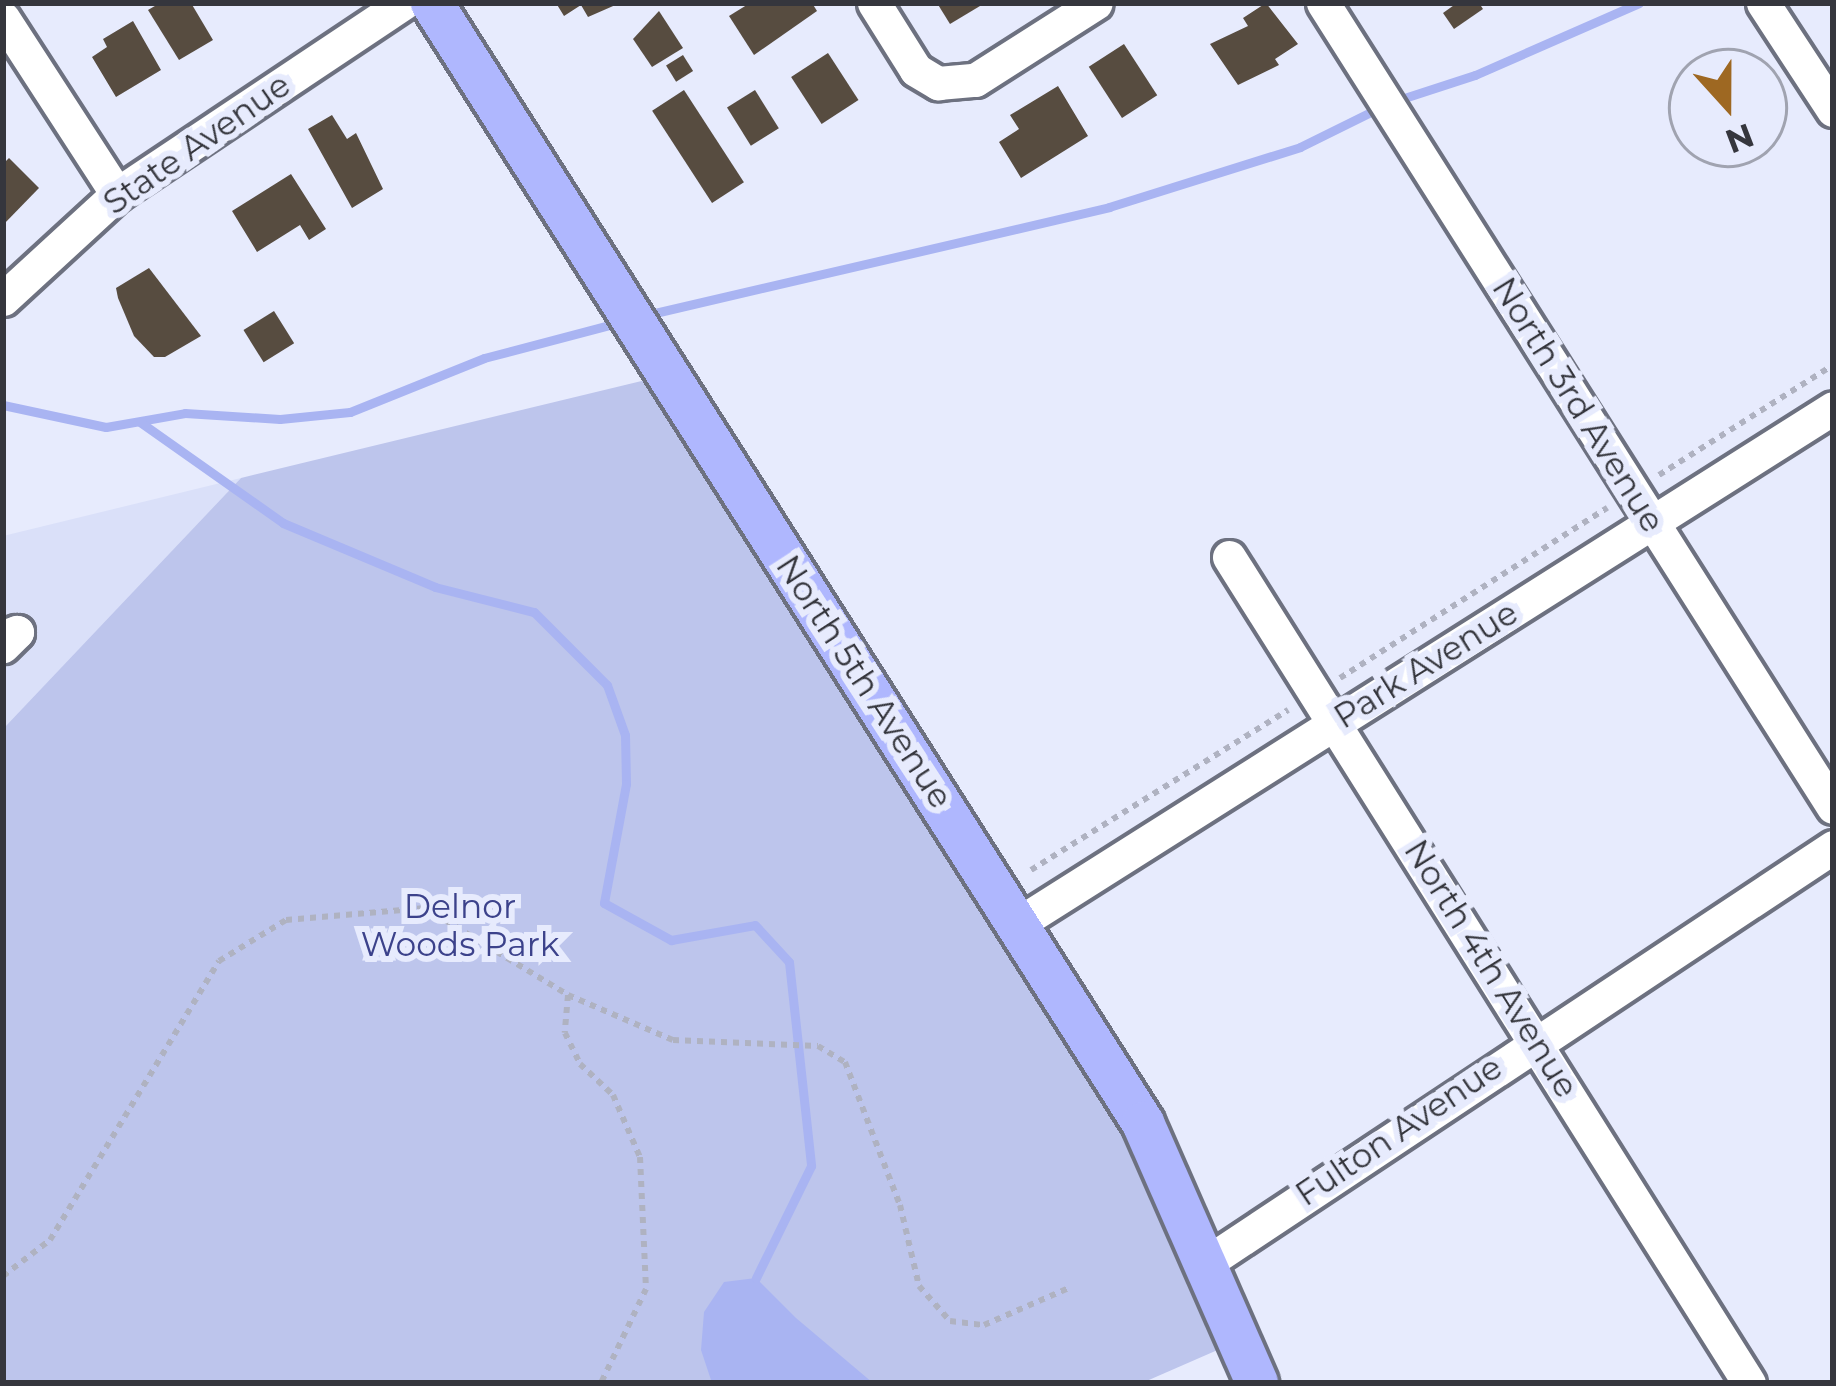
<!DOCTYPE html>
<html>
<head>
<meta charset="utf-8">
<style>
	body { margin:0 }
	#map { position:relative; width:1836px; height:1386px; overflow:hidden; background:#e7ebfd; font-family:Montserrat,sans-serif }
	div>[style] { position:absolute }
	.built>* { inset:0; background:#dae0f9 }
	.green>* { inset:0; background:#bdc5ec }
	.water>* { inset:0; background:#a9b4f2 }
	.stream>* { height:9px; margin:-4.5px; padding:0 4.5px; transform-origin:4.5px; border-radius:4.5px; background:#a9b4f2 }
	.building>* { inset:0; background:#574c40; transform-origin:0 0 }
	.path>* { height:6px; margin-top:-3px; transform-origin:0; background:repeating-linear-gradient(90deg,#afb2c1 0 6px,transparent 0 12px) }
	.roads { filter:drop-shadow(3px 0 #6d7180) drop-shadow(-3px 0 #6d7180) drop-shadow(0 3px #6d7180) drop-shadow(0 -3px #6d7180) }
	.minor>* { height:33px; margin:-16.5px; padding:0 16.5px; transform-origin:16.5px; border-radius:16.5px; background:#fff }
	.major>* { height:42px; margin:-21px; padding:0 21px; transform-origin:21px; border-radius:21px; background:#afb7fe }
	span { translate:-50% -50%; white-space:nowrap; text-align:center; line-height:1.15; -webkit-text-stroke:12px #e7ebfd; paint-order:stroke }
	.street-label { font-size:33px; color:#35363d }
	.park-label { font-size:33px; color:#3c428b }
	.frame { position:absolute; inset:0; border:6px solid #35363d; pointer-events:none }
	.north { position:absolute; left:1668px; top:48px; width:120px; height:120px; box-sizing:border-box; background:#e7ebfd; border:3px solid #a0a3b0; border-radius:50%; rotate:159deg; font-size:33px; font-weight:700; line-height:48px; text-align:center; color:#35363d }
	.north::after { content:''; display:block; margin:auto; width:42px; height:54px; background:#9e6822; clip-path:polygon(50% 0,100% 100%,50% 72%,0 100%) }
</style>
</head>
<body>
<div id="map">
	<div class="built">
		<div style="clip-path:polygon(241px 478px,3px 729px,3px 536px)"></div>
	</div>
	<div class="green">
		<div style="clip-path:polygon(654px 378px,1133px 1127px,1229px 1345px,1142px 1383px,3px 1383px,3px 729px,241px 478px)"></div>
	</div>
	<div class="water">
		<div style="clip-path:polygon(756px 1278px,796px 1318px,873px 1383px,712px 1383px,701px 1350px,704px 1312px,724px 1282px)"></div>
	</div>
	<div class="stream">
		<div style="left:1395px;top:101px;width:84px;rotate:-18deg"></div>
		<div style="left:1475px;top:75px;width:179px;rotate:-23.7deg"></div>
		<div style="left:642px;top:316px;width:480px;rotate:-13.1deg"></div>
		<div style="left:1109px;top:207px;width:200px;rotate:-17.4deg"></div>
		<div style="left:1300px;top:147px;width:88px;rotate:-26.3deg"></div>
		<div style="left:3px;top:405px;width:105px;rotate:12.1deg"></div>
		<div style="left:106px;top:427px;width:80px;rotate:-10deg"></div>
		<div style="left:185px;top:413px;width:95px;rotate:3.6deg"></div>
		<div style="left:280px;top:419px;width:70px;rotate:-5.7deg"></div>
		<div style="left:350px;top:412px;width:144px;rotate:-21.9deg"></div>
		<div style="left:484px;top:358px;width:142px;rotate:-14.7deg"></div>
		<div style="left:140px;top:422px;width:175px;rotate:35.2deg"></div>
		<div style="left:283px;top:523px;width:165px;rotate:22.8deg"></div>
		<div style="left:435px;top:587px;width:102px;rotate:14.2deg"></div>
		<div style="left:534px;top:612px;width:103px;rotate:45deg"></div>
		<div style="left:607px;top:685px;width:53px;rotate:70.2deg"></div>
		<div style="left:625px;top:735px;width:49px;rotate:88.8deg"></div>
		<div style="left:626px;top:784px;width:121px;rotate:100.5deg"></div>
		<div style="left:604px;top:903px;width:77px;rotate:28.9deg"></div>
		<div style="left:671px;top:940px;width:85px;rotate:-10.1deg"></div>
		<div style="left:755px;top:925px;width:50px;rotate:47.4deg"></div>
		<div style="left:789px;top:962px;width:205px;rotate:83.8deg"></div>
		<div style="left:811px;top:1166px;width:125px;rotate:116.2deg"></div>
	</div>
	<div class="building">
		<div style="clip-path:polygon(160px 3px,191px 3px,213px 40px,179px 60px,148px 10px)"></div>
		<div style="clip-path:polygon(556px 3px,620px 3px,588px 17px,581px 5px,564px 16px)"></div>
		<div style="clip-path:polygon(750px 3px,812px 3px,817px 11px,754px 55px,729px 16px)"></div>
		<div style="clip-path:polygon(937px 3px,985px 3px,950px 24px)"></div>
		<div style="clip-path:polygon(1266px 3px,1298px 44px,1275px 59px,1279px 65px,1238px 85px,1210px 44px,1248px 26px,1243px 18px)"></div>
		<div style="clip-path:polygon(1457px 3px,1479px 3px,1483px 9px,1454px 29px,1443px 13px)"></div>
		<div style="clip-path:polygon(659px 11px,683px 48px,652px 67px,633px 39px)"></div>
		<div style="clip-path:polygon(133px 21px,161px 70px,116px 97px,92px 57px,107px 47px,103px 39px)"></div>
		<div style="left:1124px;top:44px;width:61px;height:42px;rotate:57deg"></div>
		<div style="left:828px;top:53px;width:56px;height:44px;rotate:57deg"></div>
		<div style="left:683px;top:55px;width:19px;height:20px;rotate:58deg"></div>
		<div style="clip-path:polygon(1058px 86px,1088px 136px,1021px 178px,999px 142px,1019px 129px,1010px 115px)"></div>
		<div style="left:684px;top:90px;width:110px;height:38px;rotate:57deg"></div>
		<div style="left:755px;top:90px;width:45px;height:33px;rotate:58deg"></div>
		<div style="clip-path:polygon(332px 115px,347px 139px,356px 133px,383px 189px,352px 208px,308px 129px)"></div>
		<div style="clip-path:polygon(9px 158px,39px 188px,3px 225px,3px 164px)"></div>
		<div style="clip-path:polygon(291px 174px,326px 229px,309px 240px,300px 225px,257px 252px,232px 211px)"></div>
		<div style="clip-path:polygon(149px 268px,201px 336px,165px 357px,154px 357px,134px 336px,118px 298px,116px 288px)"></div>
		<div style="left:274px;top:311px;width:38px;height:36px;rotate:58deg"></div>
	</div>
	<div class="path">
		<div style="left:1659px;top:475px;width:206px;rotate:-32.3deg"></div>
		<div style="left:1340px;top:678px;width:317px;rotate:-32.5deg"></div>
		<div style="left:1031px;top:870px;width:303px;rotate:-31.9deg"></div>
		<div style="left:568px;top:995px;width:38px;rotate:95deg"></div>
		<div style="left:565px;top:1033px;width:34px;rotate:64deg"></div>
		<div style="left:580px;top:1064px;width:45px;rotate:43.2deg"></div>
		<div style="left:613px;top:1095px;width:68px;rotate:66.5deg"></div>
		<div style="left:640px;top:1157px;width:132px;rotate:87.4deg"></div>
		<div style="left:646px;top:1289px;width:104px;rotate:115.6deg"></div>
		<div style="left:3px;top:1276px;width:59px;rotate:-37.5deg"></div>
		<div style="left:50px;top:1240px;width:326px;rotate:-58.8deg"></div>
		<div style="left:219px;top:961px;width:79px;rotate:-31.5deg"></div>
		<div style="left:286px;top:920px;width:140px;rotate:-4.9deg"></div>
		<div style="left:425px;top:908px;width:167px;rotate:31.3deg"></div>
		<div style="left:568px;top:995px;width:114px;rotate:23.2deg"></div>
		<div style="left:673px;top:1040px;width:145px;rotate:2.4deg"></div>
		<div style="left:818px;top:1046px;width:31px;rotate:31deg"></div>
		<div style="left:845px;top:1062px;width:153px;rotate:69deg"></div>
		<div style="left:900px;top:1205px;width:83px;rotate:76.8deg"></div>
		<div style="left:919px;top:1286px;width:47px;rotate:48.5deg"></div>
		<div style="left:950px;top:1321px;width:34px;rotate:7deg"></div>
		<div style="left:984px;top:1325px;width:95px;rotate:-23.6deg"></div>
	</div>
	<div class="roads">
		<div class="minor">
			<div style="left:874px;top:3px;width:79px;rotate:57.9deg"></div>
			<div style="left:916px;top:70px;width:26px;rotate:31deg"></div>
			<div style="left:938px;top:83px;width:37px;rotate:-5deg"></div>
			<div style="left:975px;top:80px;width:143px;rotate:-32.5deg"></div>
			<div style="left:1323px;top:3px;width:952px;rotate:57.61deg"></div>
			<div style="left:1763px;top:3px;width:128px;rotate:56.8deg"></div>
			<div style="left:3px;top:18px;width:210px;rotate:57.1deg"></div>
			<div style="left:3px;top:299px;width:155px;rotate:-42.6deg"></div>
			<div style="left:117px;top:194px;width:344px;rotate:-33.7deg"></div>
			<div style="left:1229px;top:557px;width:976px;rotate:57.81deg"></div>
			<div style="left:3px;top:637px;width:15px;rotate:-20deg"></div>
			<div style="left:17px;top:632px;width:20px;rotate:135deg"></div>
			<div style="left:1019px;top:923px;width:963px;rotate:-32.32deg"></div>
			<div style="left:1209px;top:1261px;width:749px;rotate:-33.56deg"></div>
		</div>
		<div class="major">
			<div style="left:432px;top:3px;width:1327px;rotate:57.59deg"></div>
			<div style="left:1143px;top:1123px;width:284px;rotate:66.3deg"></div>
		</div>
	</div>
	<div class="street-label">
		<span style="left:197px;top:144px;rotate:-35deg">State Avenue</span>
		<span style="left:1578px;top:405px;rotate:58deg">North 3rd Avenue</span>
		<span style="left:1426px;top:665px;rotate:-32deg">Park Avenue</span>
		<span style="left:864px;top:682px;rotate:57deg">North 5th Avenue</span>
		<span style="left:1491px;top:969px;rotate:58deg">North 4th Avenue</span>
		<span style="left:1399px;top:1131px;rotate:-34deg">Fulton Avenue</span>
	</div>
	<div class="park-label">
		<span style="left:460px;top:926px">Delnor<br>Woods Park</span>
	</div>
	<div class="frame"></div>
	<div class="north">N</div>
</div>
</body>
</html>
